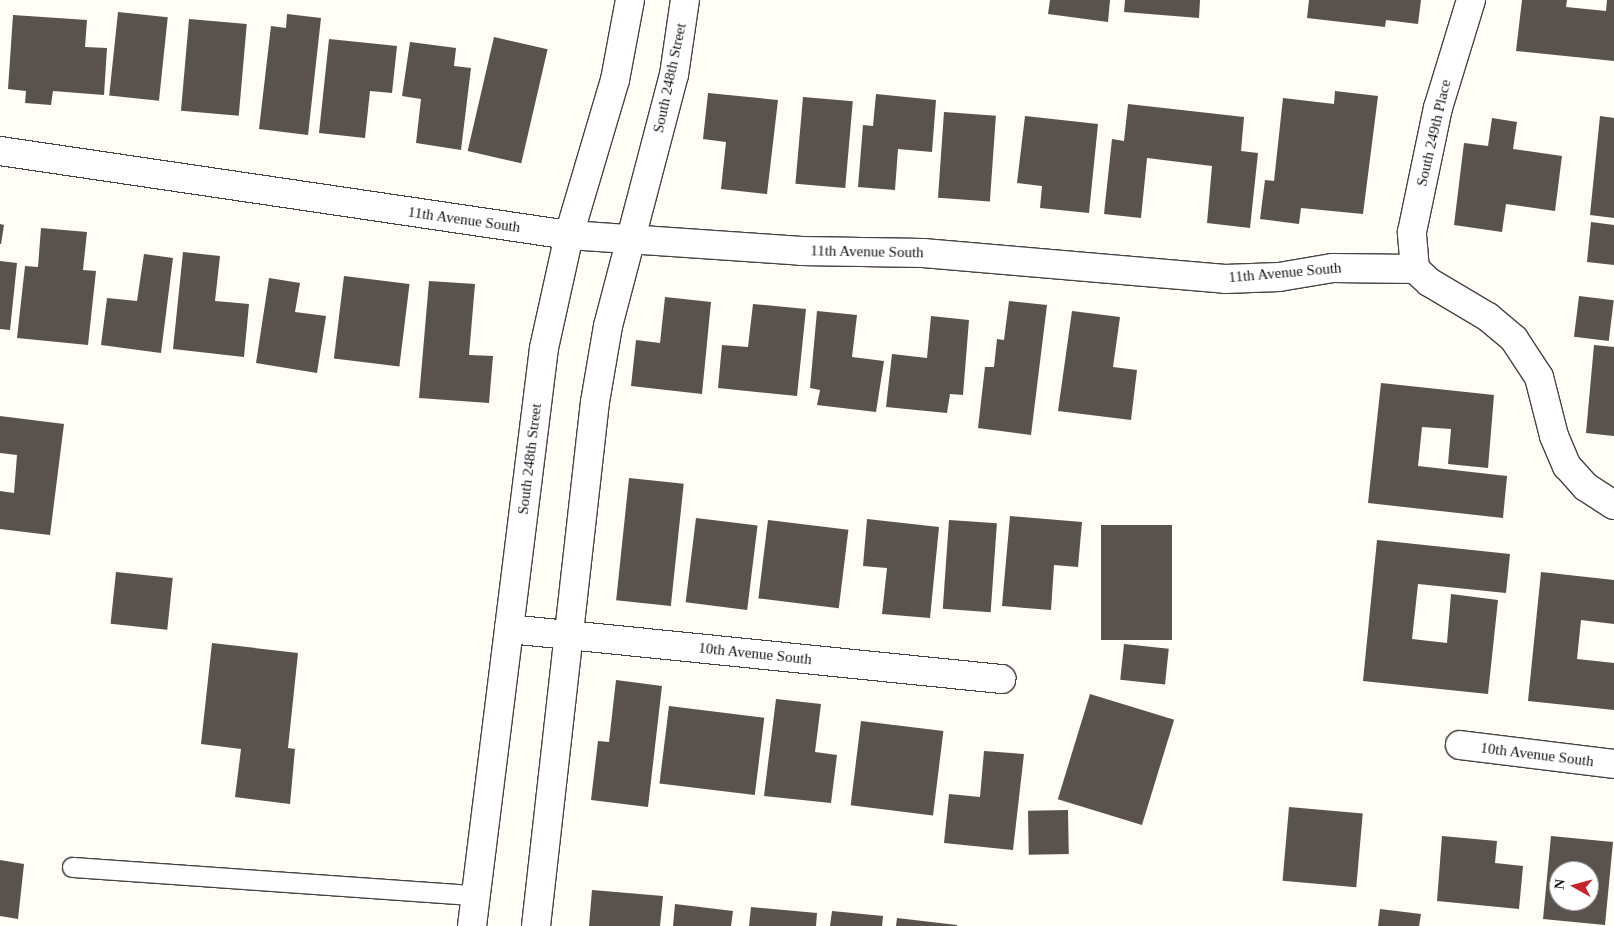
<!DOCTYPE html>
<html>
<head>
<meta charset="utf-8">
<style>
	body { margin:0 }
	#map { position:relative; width:1614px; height:926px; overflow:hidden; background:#fffdf5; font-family:Georgia,serif }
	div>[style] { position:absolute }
	.building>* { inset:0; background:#5a524d; transform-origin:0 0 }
	.roads { filter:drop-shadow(1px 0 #444) drop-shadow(-1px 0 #444) drop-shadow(0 1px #444) drop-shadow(0 -1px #444) }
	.lane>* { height:19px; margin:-9.5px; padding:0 9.5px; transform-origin:9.5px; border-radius:9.5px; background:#fff }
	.street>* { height:28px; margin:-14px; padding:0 14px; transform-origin:14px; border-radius:14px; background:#fff }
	span { translate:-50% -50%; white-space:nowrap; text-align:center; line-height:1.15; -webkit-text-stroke:5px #fff; paint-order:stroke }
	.street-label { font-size:15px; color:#111 }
	.north { position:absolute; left:1549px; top:861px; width:50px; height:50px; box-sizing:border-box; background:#fff; border:1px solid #a0a0a0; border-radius:50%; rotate:277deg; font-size:14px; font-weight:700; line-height:20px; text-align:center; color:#111 }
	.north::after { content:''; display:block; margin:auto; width:18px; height:22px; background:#c4262e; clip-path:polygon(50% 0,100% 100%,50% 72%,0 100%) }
</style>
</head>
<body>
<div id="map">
	<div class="building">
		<div style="clip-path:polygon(1050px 0,1110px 0,1108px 22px,1048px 14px)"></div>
		<div style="clip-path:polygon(1125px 0,1200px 0,1199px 18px,1124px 12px)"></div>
		<div style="clip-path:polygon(1309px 0,1421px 0,1418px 24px,1386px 20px,1385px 27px,1307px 18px)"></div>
		<div style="clip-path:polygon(1522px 0,1567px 0,1566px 7px,1606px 11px,1607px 0,1614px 0,1614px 61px,1516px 51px)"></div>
		<div style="left:118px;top:12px;width:50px;height:84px;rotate:6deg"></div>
		<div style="clip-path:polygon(287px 14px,321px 18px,308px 135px,259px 129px,271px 26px,286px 28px)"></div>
		<div style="clip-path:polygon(13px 15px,87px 20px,85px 47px,107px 48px,104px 95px,53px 91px,51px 105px,25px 103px,26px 91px,8px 89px)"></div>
		<div style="left:189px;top:19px;width:58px;height:92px;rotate:5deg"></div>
		<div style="left:494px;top:37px;width:55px;height:117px;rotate:13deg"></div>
		<div style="clip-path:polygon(329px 39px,397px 46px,392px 93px,370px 91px,365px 138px,319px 133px)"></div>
		<div style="clip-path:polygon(410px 42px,456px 48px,454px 66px,471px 68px,461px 150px,416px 143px,421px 99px,402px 96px)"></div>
		<div style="clip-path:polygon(1335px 91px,1378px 96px,1363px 214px,1301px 208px,1299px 224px,1260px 219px,1265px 180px,1274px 181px,1283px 98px,1334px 104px)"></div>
		<div style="clip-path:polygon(708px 93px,778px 100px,767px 194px,721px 189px,726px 142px,703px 139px)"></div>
		<div style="clip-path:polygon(876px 94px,936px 100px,932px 152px,898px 149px,895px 190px,858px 187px,863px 125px,873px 126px)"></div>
		<div style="left:803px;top:97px;width:50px;height:87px;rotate:5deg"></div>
		<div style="clip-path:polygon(1128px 104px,1244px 117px,1241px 151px,1258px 153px,1250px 228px,1207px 223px,1212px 166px,1147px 158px,1141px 218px,1104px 214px,1112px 139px,1124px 141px)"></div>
		<div style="left:944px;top:112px;width:52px;height:86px;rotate:4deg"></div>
		<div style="clip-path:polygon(1025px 116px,1098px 124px,1089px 213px,1040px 208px,1042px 186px,1017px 183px)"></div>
		<div style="clip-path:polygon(1600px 116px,1614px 118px,1614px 218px,1590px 215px)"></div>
		<div style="clip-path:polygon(1492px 118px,1517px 122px,1513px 149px,1562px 156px,1555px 211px,1506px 204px,1502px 232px,1454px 225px,1464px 143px,1488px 146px)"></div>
		<div style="clip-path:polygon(1591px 222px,1614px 225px,1614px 265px,1587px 262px)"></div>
		<div style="clip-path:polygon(0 224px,4px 225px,1px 244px,0 244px)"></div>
		<div style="clip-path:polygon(41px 228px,87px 232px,83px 270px,96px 271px,88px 345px,17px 338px,25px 266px,38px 267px)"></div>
		<div style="clip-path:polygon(183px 252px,220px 256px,215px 301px,249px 304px,244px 357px,173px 349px)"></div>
		<div style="clip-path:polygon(144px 254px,173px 258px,161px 353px,101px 345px,107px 298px,137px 301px)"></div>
		<div style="clip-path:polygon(0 261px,17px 263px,10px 330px,0 329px)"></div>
		<div style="left:344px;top:276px;width:66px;height:83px;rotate:7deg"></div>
		<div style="clip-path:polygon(269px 278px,300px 283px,295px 312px,326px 316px,317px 373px,256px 363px)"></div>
		<div style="clip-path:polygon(429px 281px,475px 284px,469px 355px,493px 356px,489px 403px,419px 398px)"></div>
		<div style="left:1579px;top:296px;width:35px;height:41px;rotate:7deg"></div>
		<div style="clip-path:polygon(665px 297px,711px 302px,702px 394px,631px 386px,636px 340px,660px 343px)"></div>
		<div style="clip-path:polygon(1009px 301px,1047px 305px,1031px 435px,978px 428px,985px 367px,994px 367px,997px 339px,1004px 340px)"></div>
		<div style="clip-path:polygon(753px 304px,806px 309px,797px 396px,718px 388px,722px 345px,748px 347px)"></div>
		<div style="clip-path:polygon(817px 311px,857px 315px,852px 357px,884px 361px,876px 412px,817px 405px,820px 390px,810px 388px)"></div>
		<div style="clip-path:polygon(1072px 311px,1120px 317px,1113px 367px,1137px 370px,1131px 420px,1058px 411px)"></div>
		<div style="clip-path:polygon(931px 316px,969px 320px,963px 395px,950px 394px,947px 413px,886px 407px,892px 354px,927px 358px)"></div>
		<div style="clip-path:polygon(1594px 345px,1614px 347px,1614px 436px,1586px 433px)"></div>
		<div style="clip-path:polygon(1381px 383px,1494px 395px,1488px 468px,1448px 464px,1451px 429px,1422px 427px,1418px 466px,1507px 476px,1503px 518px,1368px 503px)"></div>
		<div style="clip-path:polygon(0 416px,64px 424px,50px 535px,0 529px,0 491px,14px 493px,17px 455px,0 453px)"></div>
		<div style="left:629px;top:478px;width:55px;height:123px;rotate:6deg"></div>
		<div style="clip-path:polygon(1010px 516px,1082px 522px,1078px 567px,1054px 565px,1051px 610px,1002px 606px)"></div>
		<div style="left:696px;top:518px;width:62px;height:85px;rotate:7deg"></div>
		<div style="clip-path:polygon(867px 519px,939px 527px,930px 618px,882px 614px,887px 568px,863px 566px)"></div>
		<div style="left:768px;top:520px;width:81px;height:79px;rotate:7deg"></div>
		<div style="left:949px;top:520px;width:48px;height:89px;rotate:4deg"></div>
		<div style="left:1101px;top:525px;width:71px;height:115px"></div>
		<div style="clip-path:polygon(1377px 540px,1510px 554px,1506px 593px,1418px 584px,1412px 639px,1447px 643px,1451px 594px,1498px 600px,1488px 694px,1363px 681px)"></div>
		<div style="left:116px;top:572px;width:57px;height:52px;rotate:6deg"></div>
		<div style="clip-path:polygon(1541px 572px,1614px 580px,1614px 624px,1581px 620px,1577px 659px,1614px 663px,1614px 710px,1528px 701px)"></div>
		<div style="clip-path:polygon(212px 643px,298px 653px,288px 748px,295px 749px,290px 804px,235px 797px,241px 749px,201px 744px)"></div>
		<div style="left:1124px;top:644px;width:45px;height:36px;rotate:6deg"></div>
		<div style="clip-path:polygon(616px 680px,662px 686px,648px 807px,591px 800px,598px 741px,609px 742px)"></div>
		<div style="left:1090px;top:694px;width:88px;height:110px;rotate:17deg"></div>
		<div style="clip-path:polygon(776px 699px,821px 704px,815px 752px,837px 755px,831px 803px,764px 796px)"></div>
		<div style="left:669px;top:706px;width:96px;height:78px;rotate:7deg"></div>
		<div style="left:861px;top:721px;width:83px;height:85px;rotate:7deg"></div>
		<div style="clip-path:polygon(984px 751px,1024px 754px,1013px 850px,944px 843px,949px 794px,980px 797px)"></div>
		<div style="left:1289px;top:807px;width:74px;height:74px;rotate:5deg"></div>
		<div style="left:1068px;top:810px;width:44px;height:40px;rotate:89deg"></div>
		<div style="clip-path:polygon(1442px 836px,1497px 841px,1495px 863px,1523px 866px,1519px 909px,1437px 901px)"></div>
		<div style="clip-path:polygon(evenodd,1551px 836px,1613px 842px,1605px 925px,1543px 919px,1551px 836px,1559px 871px,1589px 871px,1589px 901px,1559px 901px,1559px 871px)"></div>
		<div style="clip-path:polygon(0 860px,24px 864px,18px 919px,0 916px)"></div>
		<div style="clip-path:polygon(592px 890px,663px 896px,660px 926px,589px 926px)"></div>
		<div style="clip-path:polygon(675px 904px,733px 911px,731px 926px,673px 926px)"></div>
		<div style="clip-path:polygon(751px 907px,817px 913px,816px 926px,749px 926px)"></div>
		<div style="clip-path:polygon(1380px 909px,1421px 914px,1419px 926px,1378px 926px)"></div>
		<div style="clip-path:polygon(832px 911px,883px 916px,882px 926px,830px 926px)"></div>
		<div style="clip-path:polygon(897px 918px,957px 925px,957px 926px,896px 926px)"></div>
	</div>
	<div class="roads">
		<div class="lane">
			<div style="left:72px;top:867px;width:405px;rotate:4deg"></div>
		</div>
		<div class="street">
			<div style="left:0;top:151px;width:575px;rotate:8.4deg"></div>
			<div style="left:569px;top:235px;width:233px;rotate:3.9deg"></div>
			<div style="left:801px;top:251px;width:122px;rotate:0.9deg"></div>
			<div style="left:923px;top:253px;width:303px;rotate:4.9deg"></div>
			<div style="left:1225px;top:279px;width:54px;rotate:-2.1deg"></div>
			<div style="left:1279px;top:277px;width:55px;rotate:-9.5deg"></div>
			<div style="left:1333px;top:268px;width:82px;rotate:0.7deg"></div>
			<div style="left:1415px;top:269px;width:19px;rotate:43deg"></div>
			<div style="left:1429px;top:282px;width:69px;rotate:30.7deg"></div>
			<div style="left:1488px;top:317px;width:34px;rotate:40deg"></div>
			<div style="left:1514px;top:339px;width:45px;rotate:56.7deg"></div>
			<div style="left:1539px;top:377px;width:61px;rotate:75.7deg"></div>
			<div style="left:1554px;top:436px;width:33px;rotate:67deg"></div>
			<div style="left:1567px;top:466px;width:28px;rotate:48deg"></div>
			<div style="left:1586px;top:487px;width:33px;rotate:33deg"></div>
			<div style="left:1415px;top:269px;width:37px;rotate:-95deg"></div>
			<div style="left:1412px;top:232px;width:127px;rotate:-78.2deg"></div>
			<div style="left:1438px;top:108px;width:113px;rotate:-73deg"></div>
			<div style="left:509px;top:629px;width:495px;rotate:5.8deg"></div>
			<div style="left:1460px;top:745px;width:155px;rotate:7deg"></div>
			<div style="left:472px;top:926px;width:582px;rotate:-82.9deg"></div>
			<div style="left:544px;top:348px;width:116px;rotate:-77.5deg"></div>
			<div style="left:569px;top:235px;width:162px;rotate:-73.5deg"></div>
			<div style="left:615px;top:80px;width:81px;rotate:-79.4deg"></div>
			<div style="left:536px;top:926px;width:527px;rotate:-83.58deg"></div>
			<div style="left:595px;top:402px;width:77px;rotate:-80.3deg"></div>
			<div style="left:608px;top:326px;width:260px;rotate:-75.3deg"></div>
			<div style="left:674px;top:75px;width:76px;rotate:-81.7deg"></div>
		</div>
	</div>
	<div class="street-label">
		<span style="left:670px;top:78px;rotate:-78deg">South 248th Street</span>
		<span style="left:1434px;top:133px;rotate:-77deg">South 249th Place</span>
		<span style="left:464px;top:220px;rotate:8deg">11th Avenue South</span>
		<span style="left:867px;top:252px;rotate:1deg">11th Avenue South</span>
		<span style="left:1285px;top:273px;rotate:-5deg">11th Avenue South</span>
		<span style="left:530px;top:459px;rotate:-83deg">South 248th Street</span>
		<span style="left:755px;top:654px;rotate:6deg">10th Avenue South</span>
		<span style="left:1537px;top:755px;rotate:7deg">10th Avenue South</span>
	</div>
	<div class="north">N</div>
</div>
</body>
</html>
